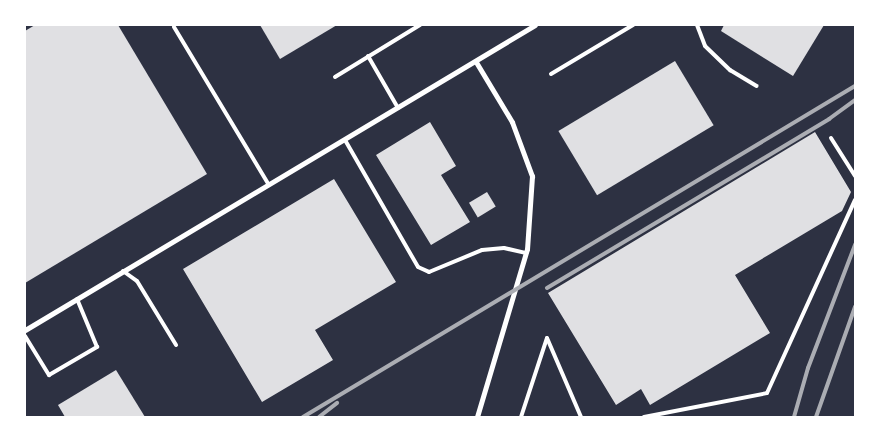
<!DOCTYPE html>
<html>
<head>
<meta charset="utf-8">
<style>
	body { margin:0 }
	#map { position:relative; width:880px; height:442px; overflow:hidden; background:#2d3142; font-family:Karla,sans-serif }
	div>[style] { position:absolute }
	.building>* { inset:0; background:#e0e0e3; transform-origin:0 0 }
	.service>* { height:4px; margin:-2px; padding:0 2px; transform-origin:2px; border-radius:2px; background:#fff }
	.minor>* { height:5px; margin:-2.5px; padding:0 2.5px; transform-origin:2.5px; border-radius:2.5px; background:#fff }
	.rail>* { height:4px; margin:-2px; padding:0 2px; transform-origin:2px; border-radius:2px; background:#abadb3 }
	span { translate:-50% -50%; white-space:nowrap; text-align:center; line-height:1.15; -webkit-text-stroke:5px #fff; paint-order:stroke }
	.frame { position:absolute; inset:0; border:26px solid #fff; pointer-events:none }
</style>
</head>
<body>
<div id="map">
	<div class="building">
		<div style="clip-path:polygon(35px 25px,118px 25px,207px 174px,25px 283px,25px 31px)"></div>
		<div style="clip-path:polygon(260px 25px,337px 25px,280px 59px)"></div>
		<div style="clip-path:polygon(724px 25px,824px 25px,793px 76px,721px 31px)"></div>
		<div style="left:675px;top:61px;width:75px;height:136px;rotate:59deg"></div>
		<div style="clip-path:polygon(430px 122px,456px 166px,441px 175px,470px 222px,431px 245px,376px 155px)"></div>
		<div style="clip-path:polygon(815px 132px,851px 192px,842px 211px,735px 275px,770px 333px,650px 405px,641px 389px,616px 405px,548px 293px)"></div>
		<div style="clip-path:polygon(334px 179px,396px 282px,315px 330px,333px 360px,262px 402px,183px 269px)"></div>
		<div style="left:487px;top:192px;width:17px;height:21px;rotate:59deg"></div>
		<div style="clip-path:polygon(116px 370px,145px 417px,65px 417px,58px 405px)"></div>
	</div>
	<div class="service">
		<div style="left:697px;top:25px;width:22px;rotate:69deg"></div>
		<div style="left:705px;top:46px;width:35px;rotate:44deg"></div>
		<div style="left:730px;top:70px;width:31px;rotate:31deg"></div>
		<div style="left:174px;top:27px;width:184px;rotate:59deg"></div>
		<div style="left:368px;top:56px;width:60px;rotate:60deg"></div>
		<div style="left:551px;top:74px;width:96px;rotate:-30.9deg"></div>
		<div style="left:335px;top:77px;width:100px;rotate:-31.5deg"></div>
		<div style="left:831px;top:138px;width:45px;rotate:57.7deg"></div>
		<div style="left:345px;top:140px;width:146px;rotate:60.1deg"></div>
		<div style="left:418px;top:267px;width:12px;rotate:24deg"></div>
		<div style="left:429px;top:272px;width:57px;rotate:-22.5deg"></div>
		<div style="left:482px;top:250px;width:22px;rotate:-5deg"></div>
		<div style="left:504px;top:248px;width:23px;rotate:13deg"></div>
		<div style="left:123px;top:271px;width:17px;rotate:36deg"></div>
		<div style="left:137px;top:281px;width:75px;rotate:58.6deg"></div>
		<div style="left:25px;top:336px;width:46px;rotate:58.4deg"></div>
		<div style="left:49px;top:375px;width:56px;rotate:-30.3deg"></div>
		<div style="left:97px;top:347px;width:52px;rotate:-112.6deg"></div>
		<div style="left:521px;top:417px;width:83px;rotate:-71.8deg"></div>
		<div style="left:547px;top:338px;width:86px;rotate:66.7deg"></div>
		<div style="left:644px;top:417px;width:125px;rotate:-11deg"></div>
		<div style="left:767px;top:393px;width:212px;rotate:-65.5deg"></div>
	</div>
	<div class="minor">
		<div style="left:476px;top:62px;width:70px;rotate:59deg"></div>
		<div style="left:512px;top:122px;width:58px;rotate:69.7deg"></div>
		<div style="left:532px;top:176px;width:73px;rotate:93.9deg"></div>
		<div style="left:527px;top:249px;width:175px;rotate:106.6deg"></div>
		<div style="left:25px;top:330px;width:594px;rotate:-30.88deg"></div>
	</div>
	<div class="rail">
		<div style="left:547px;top:288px;width:329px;rotate:-30.9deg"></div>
		<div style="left:829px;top:119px;width:32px;rotate:-36deg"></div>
		<div style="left:303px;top:417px;width:644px;rotate:-30.95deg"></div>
		<div style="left:319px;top:417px;width:23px;rotate:-38deg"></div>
		<div style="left:794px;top:417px;width:51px;rotate:-74.1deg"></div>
		<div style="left:808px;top:368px;width:132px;rotate:-69.1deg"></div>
		<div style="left:816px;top:417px;width:117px;rotate:-70.5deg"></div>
	</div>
	<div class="frame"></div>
</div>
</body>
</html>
